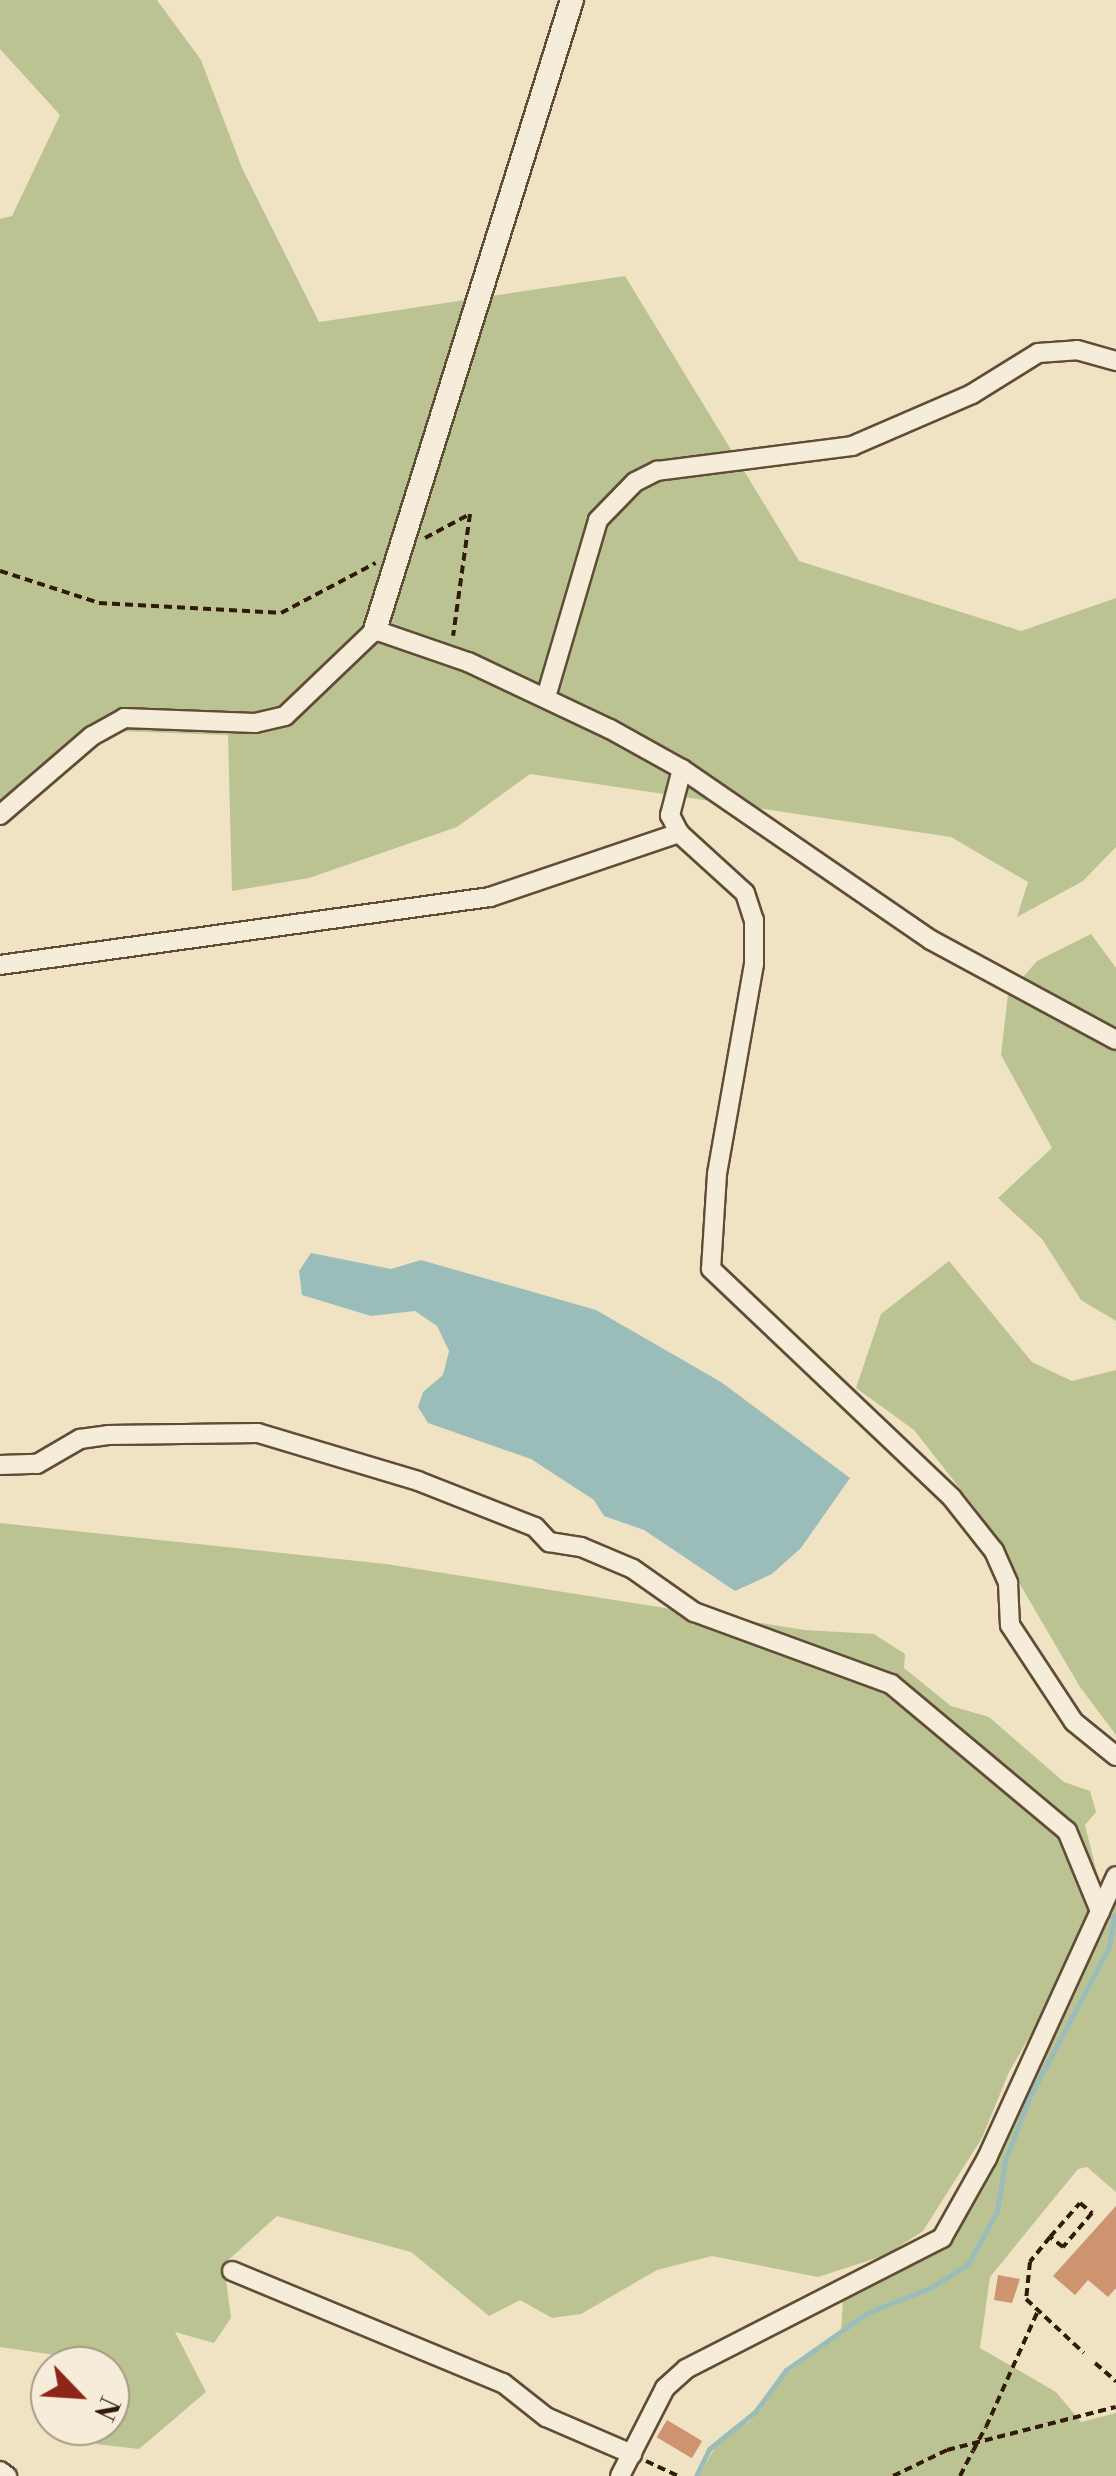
<!DOCTYPE html>
<html>
<head>
<meta charset="utf-8">
<style>
	body { margin:0 }
	#map { position:relative; width:1116px; height:2476px; overflow:hidden; background:#f0e3c4; font-family:"Libre Bodoni",serif }
	div>[style] { position:absolute }
	.green>* { inset:0; background:#bcc392 }
	.water>* { inset:0; background:#9bbdba }
	.stream>* { height:5px; margin:-2.5px; padding:0 2.5px; transform-origin:2.5px; border-radius:2.5px; background:#9bbdba }
	.building>* { inset:0; background:#ce936f; transform-origin:0 0 }
	.path>* { height:4px; margin-top:-2px; transform-origin:0; background:repeating-linear-gradient(90deg,#311a07 0 8px,transparent 0 13px) }
	.roads { filter:drop-shadow(2px 0 #614c36) drop-shadow(-2px 0 #614c36) drop-shadow(0 2px #614c36) drop-shadow(0 -2px #614c36) }
	.minor>* { height:18px; margin:-9px; padding:0 9px; transform-origin:9px; border-radius:9px; background:#f5edd9 }
	.tertiary>* { height:22px; margin:-11px; padding:0 11px; transform-origin:11px; border-radius:11px; background:#f5edd9 }
	.path-bridge>* { height:4px; margin-top:-2px; transform-origin:0; background:repeating-linear-gradient(90deg,#311a07 0 8px,transparent 0 13px) }
	span { translate:-50% -50%; white-space:nowrap; text-align:center; line-height:1.15; -webkit-text-stroke:10px #f5edd9; paint-order:stroke }
	.north { position:absolute; left:30px; top:2346px; width:100px; height:100px; box-sizing:border-box; background:#f5edd9; border:2px solid #a79985; border-radius:50%; rotate:115deg; font-size:28px; font-weight:700; line-height:40px; text-align:center; color:#311a07 }
	.north::after { content:''; display:block; margin:auto; width:35px; height:45px; background:#8f2418; clip-path:polygon(50% 0,100% 100%,50% 72%,0 100%) }
</style>
</head>
<body>
<div id="map">
	<div class="green">
		<div style="clip-path:polygon(0 0,157px 0,201px 60px,242px 168px,319px 322px,625px 276px,799px 561px,1021px 631px,1116px 598px,1116px 847px,1083px 881px,1017px 917px,1028px 882px,951px 837px,530px 774px,457px 827px,309px 878px,232px 891px,228px 735px,118px 731px,0 808px,0 219px,12px 216px,60px 115px,0 49px)"></div>
		<div style="clip-path:polygon(1091px 934px,1116px 968px,1116px 1321px,1081px 1300px,1042px 1239px,998px 1198px,1052px 1148px,1001px 1055px,1008px 994px,1037px 961px)"></div>
		<div style="clip-path:polygon(949px 1261px,1032px 1362px,1072px 1381px,1116px 1370px,1116px 1735px,1080px 1687px,976px 1509px,914px 1430px,856px 1388px,881px 1314px)"></div>
		<div style="clip-path:polygon(0 1523px,386px 1564px,805px 1630px,874px 1634px,905px 1654px,904px 1668px,951px 1706px,989px 1717px,1064px 1782px,1090px 1791px,1096px 1812px,1085px 1825px,1101px 1890px,1077px 1955px,1009px 2072px,982px 2138px,923px 2231px,886px 2255px,818px 2277px,712px 2256px,657px 2270px,581px 2314px,552px 2318px,520px 2300px,489px 2316px,411px 2252px,277px 2216px,224px 2264px,231px 2318px,214px 2343px,175px 2332px,206px 2392px,139px 2449px,96px 2444px,128px 2410px,118px 2364px,0 2347px)"></div>
		<div style="clip-path:polygon(1116px 1896px,1116px 2192px,1087px 2167px,1078px 2169px,990px 2277px,980px 2348px,1056px 2392px,1081px 2422px,1116px 2413px,1116px 2476px,699px 2476px,718px 2442px,750px 2421px,785px 2375px,841px 2333px,843px 2298px,930px 2257px,961px 2225px)"></div>
	</div>
	<div class="water">
		<div style="clip-path:polygon(311px 1253px,391px 1269px,421px 1260px,596px 1310px,721px 1382px,850px 1478px,801px 1548px,772px 1574px,735px 1591px,644px 1530px,604px 1516px,594px 1500px,531px 1459px,428px 1423px,418px 1407px,423px 1392px,443px 1375px,449px 1351px,437px 1326px,415px 1311px,371px 1316px,302px 1295px,299px 1271px)"></div>
	</div>
	<div class="stream">
		<div style="left:696px;top:2476px;width:30px;rotate:-64deg"></div>
		<div style="left:709px;top:2449px;width:59px;rotate:-38.8deg"></div>
		<div style="left:755px;top:2412px;width:52px;rotate:-53.6deg"></div>
		<div style="left:786px;top:2370px;width:99px;rotate:-35.1deg"></div>
		<div style="left:867px;top:2313px;width:70px;rotate:-21.8deg"></div>
		<div style="left:932px;top:2287px;width:43px;rotate:-32.6deg"></div>
		<div style="left:968px;top:2264px;width:60px;rotate:-60.9deg"></div>
		<div style="left:997px;top:2212px;width:52px;rotate:-81.1deg"></div>
		<div style="left:1005px;top:2161px;width:67px;rotate:-69.1deg"></div>
		<div style="left:1029px;top:2098px;width:171px;rotate:-62.1deg"></div>
		<div style="left:1109px;top:1947px;width:32px;rotate:-81deg"></div>
	</div>
	<div class="building">
		<div style="clip-path:polygon(1116px 2206px,1116px 2288px,1108px 2297px,1088px 2280px,1075px 2295px,1053px 2276px)"></div>
		<div style="clip-path:polygon(998px 2275px,1020px 2279px,1012px 2303px,994px 2300px)"></div>
		<div style="left:667px;top:2420px;width:41px;height:20px;rotate:31deg"></div>
	</div>
	<div class="path">
		<div style="left:425px;top:538px;width:51px;rotate:-28.1deg"></div>
		<div style="left:470px;top:514px;width:123px;rotate:97.9deg"></div>
		<div style="left:0;top:571px;width:104px;rotate:17.9deg"></div>
		<div style="left:99px;top:603px;width:182px;rotate:3.1deg"></div>
		<div style="left:281px;top:613px;width:107px;rotate:-27.8deg"></div>
		<div style="left:1080px;top:2203px;width:16px;rotate:40deg"></div>
		<div style="left:1092px;top:2213px;width:45px;rotate:130.5deg"></div>
		<div style="left:1063px;top:2247px;width:16px;rotate:-142deg"></div>
		<div style="left:1050px;top:2237px;width:45px;rotate:-48.6deg"></div>
		<div style="left:1050px;top:2237px;width:32px;rotate:129deg"></div>
		<div style="left:1030px;top:2262px;width:37px;rotate:96deg"></div>
		<div style="left:1026px;top:2299px;width:79px;rotate:43deg"></div>
		<div style="left:1095px;top:2363px;width:28px;rotate:41deg"></div>
		<div style="left:986px;top:2427px;width:125px;rotate:-65.9deg"></div>
		<div style="left:646px;top:2461px;width:35px;rotate:25deg"></div>
		<div style="left:893px;top:2476px;width:60px;rotate:-25.7deg"></div>
		<div style="left:947px;top:2450px;width:174px;rotate:-14.3deg"></div>
		<div style="left:960px;top:2476px;width:28px;rotate:-63deg"></div>
	</div>
	<div class="roads">
		<div class="minor">
			<div style="left:546px;top:697px;width:184px;rotate:-73.6deg"></div>
			<div style="left:598px;top:520px;width:53px;rotate:-45.8deg"></div>
			<div style="left:635px;top:482px;width:25px;rotate:-27deg"></div>
			<div style="left:657px;top:471px;width:197px;rotate:-7.3deg"></div>
			<div style="left:852px;top:446px;width:131px;rotate:-23.4deg"></div>
			<div style="left:972px;top:394px;width:78px;rotate:-31.8deg"></div>
			<div style="left:1038px;top:353px;width:39px;rotate:-4deg"></div>
			<div style="left:1077px;top:350px;width:41px;rotate:15.8deg"></div>
			<div style="left:682px;top:769px;width:48px;rotate:104.6deg"></div>
			<div style="left:670px;top:815px;width:20px;rotate:63deg"></div>
			<div style="left:679px;top:833px;width:89px;rotate:42.3deg"></div>
			<div style="left:745px;top:893px;width:28px;rotate:72deg"></div>
			<div style="left:754px;top:920px;width:44px;rotate:90deg"></div>
			<div style="left:754px;top:964px;width:213px;rotate:100deg"></div>
			<div style="left:717px;top:1174px;width:95px;rotate:93.6deg"></div>
			<div style="left:711px;top:1269px;width:332px;rotate:43.5deg"></div>
			<div style="left:952px;top:1498px;width:68px;rotate:51.6deg"></div>
			<div style="left:994px;top:1551px;width:35px;rotate:66deg"></div>
			<div style="left:1008px;top:1583px;width:42px;rotate:87.3deg"></div>
			<div style="left:1010px;top:1625px;width:116px;rotate:56.6deg"></div>
			<div style="left:1074px;top:1722px;width:54px;rotate:39deg"></div>
			<div style="left:0;top:815px;width:121px;rotate:-40.7deg"></div>
			<div style="left:92px;top:736px;width:37px;rotate:-29deg"></div>
			<div style="left:124px;top:718px;width:131px;rotate:2.2deg"></div>
			<div style="left:255px;top:723px;width:31px;rotate:-13deg"></div>
			<div style="left:285px;top:716px;width:124px;rotate:-43.7deg"></div>
			<div style="left:375px;top:630px;width:98px;rotate:19deg"></div>
			<div style="left:468px;top:662px;width:157px;rotate:25.3deg"></div>
			<div style="left:610px;top:729px;width:82px;rotate:29.1deg"></div>
			<div style="left:682px;top:769px;width:302px;rotate:34.5deg"></div>
			<div style="left:931px;top:940px;width:210px;rotate:28.4deg"></div>
			<div style="left:0;top:965px;width:495px;rotate:-7.9deg"></div>
			<div style="left:490px;top:897px;width:200px;rotate:-18.7deg"></div>
			<div style="left:0;top:1465px;width:37px;rotate:-2deg"></div>
			<div style="left:37px;top:1464px;width:50px;rotate:-30.2deg"></div>
			<div style="left:80px;top:1439px;width:28px;rotate:-8deg"></div>
			<div style="left:108px;top:1435px;width:150px;rotate:-0.8deg"></div>
			<div style="left:258px;top:1433px;width:167px;rotate:16.7deg"></div>
			<div style="left:418px;top:1481px;width:126px;rotate:21.5deg"></div>
			<div style="left:535px;top:1527px;width:21px;rotate:47deg"></div>
			<div style="left:549px;top:1542px;width:32px;rotate:9deg"></div>
			<div style="left:581px;top:1547px;width:56px;rotate:22.9deg"></div>
			<div style="left:633px;top:1569px;width:75px;rotate:35.2deg"></div>
			<div style="left:694px;top:1612px;width:210px;rotate:20.1deg"></div>
			<div style="left:891px;top:1684px;width:229px;rotate:39.9deg"></div>
			<div style="left:1067px;top:1831px;width:87px;rotate:67.6deg"></div>
			<div style="left:232px;top:2271px;width:293px;rotate:22.5deg"></div>
			<div style="left:503px;top:2383px;width:55px;rotate:38.3deg"></div>
			<div style="left:546px;top:2417px;width:94px;rotate:23.3deg"></div>
			<div style="left:0;top:2471px;width:9px;rotate:36deg"></div>
			<div style="left:620px;top:2476px;width:99px;rotate:-62.9deg"></div>
			<div style="left:665px;top:2388px;width:28px;rotate:-42deg"></div>
			<div style="left:686px;top:2369px;width:288px;rotate:-27.1deg"></div>
			<div style="left:942px;top:2238px;width:92px;rotate:-60.6deg"></div>
			<div style="left:987px;top:2158px;width:310px;rotate:-65.4deg"></div>
		</div>
		<div class="tertiary">
			<div style="left:375px;top:630px;width:660px;rotate:-72.64deg"></div>
		</div>
	</div>
	<div class="path-bridge">
		<div style="left:973px;top:2451px;width:27px;rotate:-62deg"></div>
	</div>
	<div class="north">N</div>
</div>
</body>
</html>
